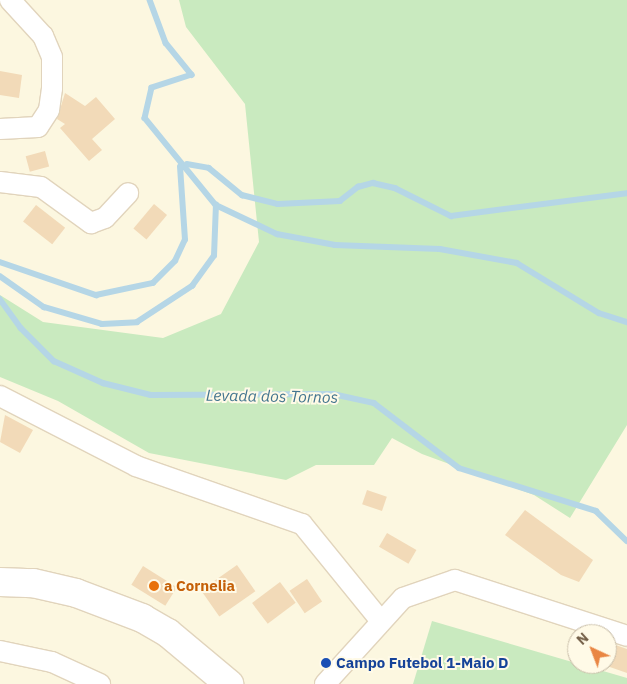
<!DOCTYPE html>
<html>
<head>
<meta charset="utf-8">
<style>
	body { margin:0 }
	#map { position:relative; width:627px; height:684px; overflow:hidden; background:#fcf7e0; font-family:"IBM Plex Sans",sans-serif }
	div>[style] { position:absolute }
	.green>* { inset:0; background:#c9eabf }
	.stream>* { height:5.5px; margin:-2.75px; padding:0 2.75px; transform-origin:2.75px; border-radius:2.75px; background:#b5d6e6 }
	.building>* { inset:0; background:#f2dab8; transform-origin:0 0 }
	.roads { filter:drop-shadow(1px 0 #e1d4bc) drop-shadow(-1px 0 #e1d4bc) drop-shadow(0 1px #e1d4bc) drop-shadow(0 -1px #e1d4bc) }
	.street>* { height:20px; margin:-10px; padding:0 10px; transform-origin:10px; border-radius:10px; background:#fff }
	.secondary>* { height:28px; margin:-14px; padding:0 14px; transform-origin:14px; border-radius:14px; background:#fff }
	.dots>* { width:14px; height:14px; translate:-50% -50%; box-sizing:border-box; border:2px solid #fffae7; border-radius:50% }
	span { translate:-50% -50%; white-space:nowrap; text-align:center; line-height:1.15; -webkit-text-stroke:4px #fffae7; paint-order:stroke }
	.food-label { font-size:15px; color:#c56008; font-weight:700 }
	.left { translate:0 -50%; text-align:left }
	.transit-label { font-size:15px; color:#164399; font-weight:700 }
	.water-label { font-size:16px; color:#43758f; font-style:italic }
	.north { position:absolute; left:567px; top:624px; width:50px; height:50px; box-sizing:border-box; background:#fffae7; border:1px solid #c7bca7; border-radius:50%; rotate:317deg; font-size:14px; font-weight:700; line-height:20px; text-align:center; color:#745f47 }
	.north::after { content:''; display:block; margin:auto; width:18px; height:22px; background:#e98643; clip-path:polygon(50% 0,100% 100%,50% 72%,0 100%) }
</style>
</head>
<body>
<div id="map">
	<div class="green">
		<div style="clip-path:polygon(179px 0,627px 0,627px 425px,570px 518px,534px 495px,422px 454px,392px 438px,374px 465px,316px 465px,286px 480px,149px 453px,58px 401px,0 377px,0 295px,43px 322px,163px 338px,221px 314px,259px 242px,245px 104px,186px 27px)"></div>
		<div style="clip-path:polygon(432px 621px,627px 678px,627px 684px,413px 684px)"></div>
	</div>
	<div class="stream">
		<div style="left:150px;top:0;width:46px;rotate:69.6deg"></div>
		<div style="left:166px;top:43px;width:41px;rotate:50.9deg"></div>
		<div style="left:192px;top:75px;width:42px;rotate:162deg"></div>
		<div style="left:152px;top:88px;width:31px;rotate:103deg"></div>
		<div style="left:145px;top:118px;width:112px;rotate:50.8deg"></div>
		<div style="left:216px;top:205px;width:68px;rotate:25.4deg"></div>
		<div style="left:277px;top:234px;width:59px;rotate:10.7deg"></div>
		<div style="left:335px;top:245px;width:105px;rotate:2.2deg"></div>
		<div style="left:440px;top:249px;width:78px;rotate:10.3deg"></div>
		<div style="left:517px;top:263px;width:96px;rotate:31.4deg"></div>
		<div style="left:599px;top:313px;width:29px;rotate:18deg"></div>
		<div style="left:187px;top:164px;width:22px;rotate:10deg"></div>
		<div style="left:209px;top:168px;width:43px;rotate:39.3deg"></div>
		<div style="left:242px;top:195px;width:37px;rotate:14deg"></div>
		<div style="left:278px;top:204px;width:62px;rotate:-2.8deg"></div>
		<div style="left:340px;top:201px;width:23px;rotate:-38deg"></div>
		<div style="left:358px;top:187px;width:16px;rotate:-15deg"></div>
		<div style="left:373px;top:183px;width:23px;rotate:13deg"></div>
		<div style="left:395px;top:188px;width:63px;rotate:26.6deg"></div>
		<div style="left:451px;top:216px;width:177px;rotate:-7.4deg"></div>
		<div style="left:0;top:262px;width:102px;rotate:19deg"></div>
		<div style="left:96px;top:295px;width:58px;rotate:-11.9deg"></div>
		<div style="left:153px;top:283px;width:31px;rotate:-45deg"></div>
		<div style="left:175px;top:261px;width:23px;rotate:-65deg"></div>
		<div style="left:185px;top:240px;width:73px;rotate:-93.9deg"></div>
		<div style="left:0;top:276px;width:54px;rotate:35.2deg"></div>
		<div style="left:44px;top:307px;width:60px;rotate:16.3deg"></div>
		<div style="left:102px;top:324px;width:35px;rotate:-3deg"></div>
		<div style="left:137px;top:322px;width:66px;rotate:-33.2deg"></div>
		<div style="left:192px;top:286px;width:37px;rotate:-54deg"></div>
		<div style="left:214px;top:256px;width:51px;rotate:-87.8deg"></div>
		<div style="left:0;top:299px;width:36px;rotate:54deg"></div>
		<div style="left:21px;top:328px;width:47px;rotate:45deg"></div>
		<div style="left:54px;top:361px;width:54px;rotate:24.2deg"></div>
		<div style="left:103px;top:383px;width:49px;rotate:14deg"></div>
		<div style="left:151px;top:395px;width:182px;rotate:-0.3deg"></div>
		<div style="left:333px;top:394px;width:42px;rotate:12.4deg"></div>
		<div style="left:374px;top:403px;width:107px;rotate:37.4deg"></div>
		<div style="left:459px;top:468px;width:144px;rotate:17.4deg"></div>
		<div style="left:596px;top:511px;width:43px;rotate:44.1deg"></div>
	</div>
	<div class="building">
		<div style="clip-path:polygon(0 71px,22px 75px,19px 98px,0 95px)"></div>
		<div style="clip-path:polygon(65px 93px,85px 106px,96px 97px,115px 119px,92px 139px,102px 150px,89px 161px,60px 128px,65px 124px,57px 119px)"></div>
		<div style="left:45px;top:151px;width:16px;height:20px;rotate:75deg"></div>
		<div style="left:154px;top:204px;width:17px;height:32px;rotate:40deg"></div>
		<div style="left:36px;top:205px;width:37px;height:21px;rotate:38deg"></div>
		<div style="clip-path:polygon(5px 415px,33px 430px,20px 453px,0 442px)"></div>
		<div style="left:367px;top:490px;width:21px;height:15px;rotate:19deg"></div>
		<div style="clip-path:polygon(525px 510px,593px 560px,579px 582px,561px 575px,505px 535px)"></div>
		<div style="left:387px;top:533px;width:34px;height:16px;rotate:30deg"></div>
		<div style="left:237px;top:565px;width:32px;height:44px;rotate:55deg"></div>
		<div style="left:143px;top:566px;width:40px;height:22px;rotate:32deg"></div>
		<div style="left:307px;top:579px;width:27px;height:21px;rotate:56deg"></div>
		<div style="left:280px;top:582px;width:26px;height:35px;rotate:53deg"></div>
		<div style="clip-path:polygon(607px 642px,627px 649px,627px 673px,607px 666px)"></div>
	</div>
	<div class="roads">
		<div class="street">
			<div style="left:0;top:129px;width:38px;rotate:-3deg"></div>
			<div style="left:38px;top:127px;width:20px;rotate:-57deg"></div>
			<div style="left:49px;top:110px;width:22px;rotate:-82deg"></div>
			<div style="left:52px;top:88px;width:31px;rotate:-90deg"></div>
			<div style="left:52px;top:57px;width:23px;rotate:-113deg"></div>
			<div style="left:43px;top:36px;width:49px;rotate:-132.5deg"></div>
			<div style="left:0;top:182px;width:41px;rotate:7deg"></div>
			<div style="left:41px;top:187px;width:62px;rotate:35.8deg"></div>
			<div style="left:91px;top:223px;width:15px;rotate:-20deg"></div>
			<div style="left:105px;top:218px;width:34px;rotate:-47deg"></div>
			<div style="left:0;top:396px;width:153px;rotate:27.2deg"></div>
			<div style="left:136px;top:466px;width:176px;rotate:19.3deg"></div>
			<div style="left:302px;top:524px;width:124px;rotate:50.9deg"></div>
			<div style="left:0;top:651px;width:53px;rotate:11.9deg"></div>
			<div style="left:52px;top:662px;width:53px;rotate:24.6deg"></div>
			<div style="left:325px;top:684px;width:116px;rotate:-47.8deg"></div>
			<div style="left:403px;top:598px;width:55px;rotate:-19.1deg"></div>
			<div style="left:455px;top:580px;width:181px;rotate:18deg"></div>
		</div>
		<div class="secondary">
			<div style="left:0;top:582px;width:33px;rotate:2deg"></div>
			<div style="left:33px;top:583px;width:44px;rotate:13.1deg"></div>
			<div style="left:76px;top:593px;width:71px;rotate:20.7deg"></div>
			<div style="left:142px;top:618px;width:30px;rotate:30deg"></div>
			<div style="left:168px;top:633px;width:80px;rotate:39.9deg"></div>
		</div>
	</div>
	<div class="dots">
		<div style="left:154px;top:586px;background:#e8710a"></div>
		<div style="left:326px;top:663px;background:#1a4fb4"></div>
	</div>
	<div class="food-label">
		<span class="left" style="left:164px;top:586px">a Cornelia</span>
	</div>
	<div class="transit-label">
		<span class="left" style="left:336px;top:663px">Campo Futebol 1-Maio D</span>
	</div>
	<div class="water-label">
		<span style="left:272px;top:396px;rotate:1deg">Levada dos Tornos</span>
	</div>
	<div class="north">N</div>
</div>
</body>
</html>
